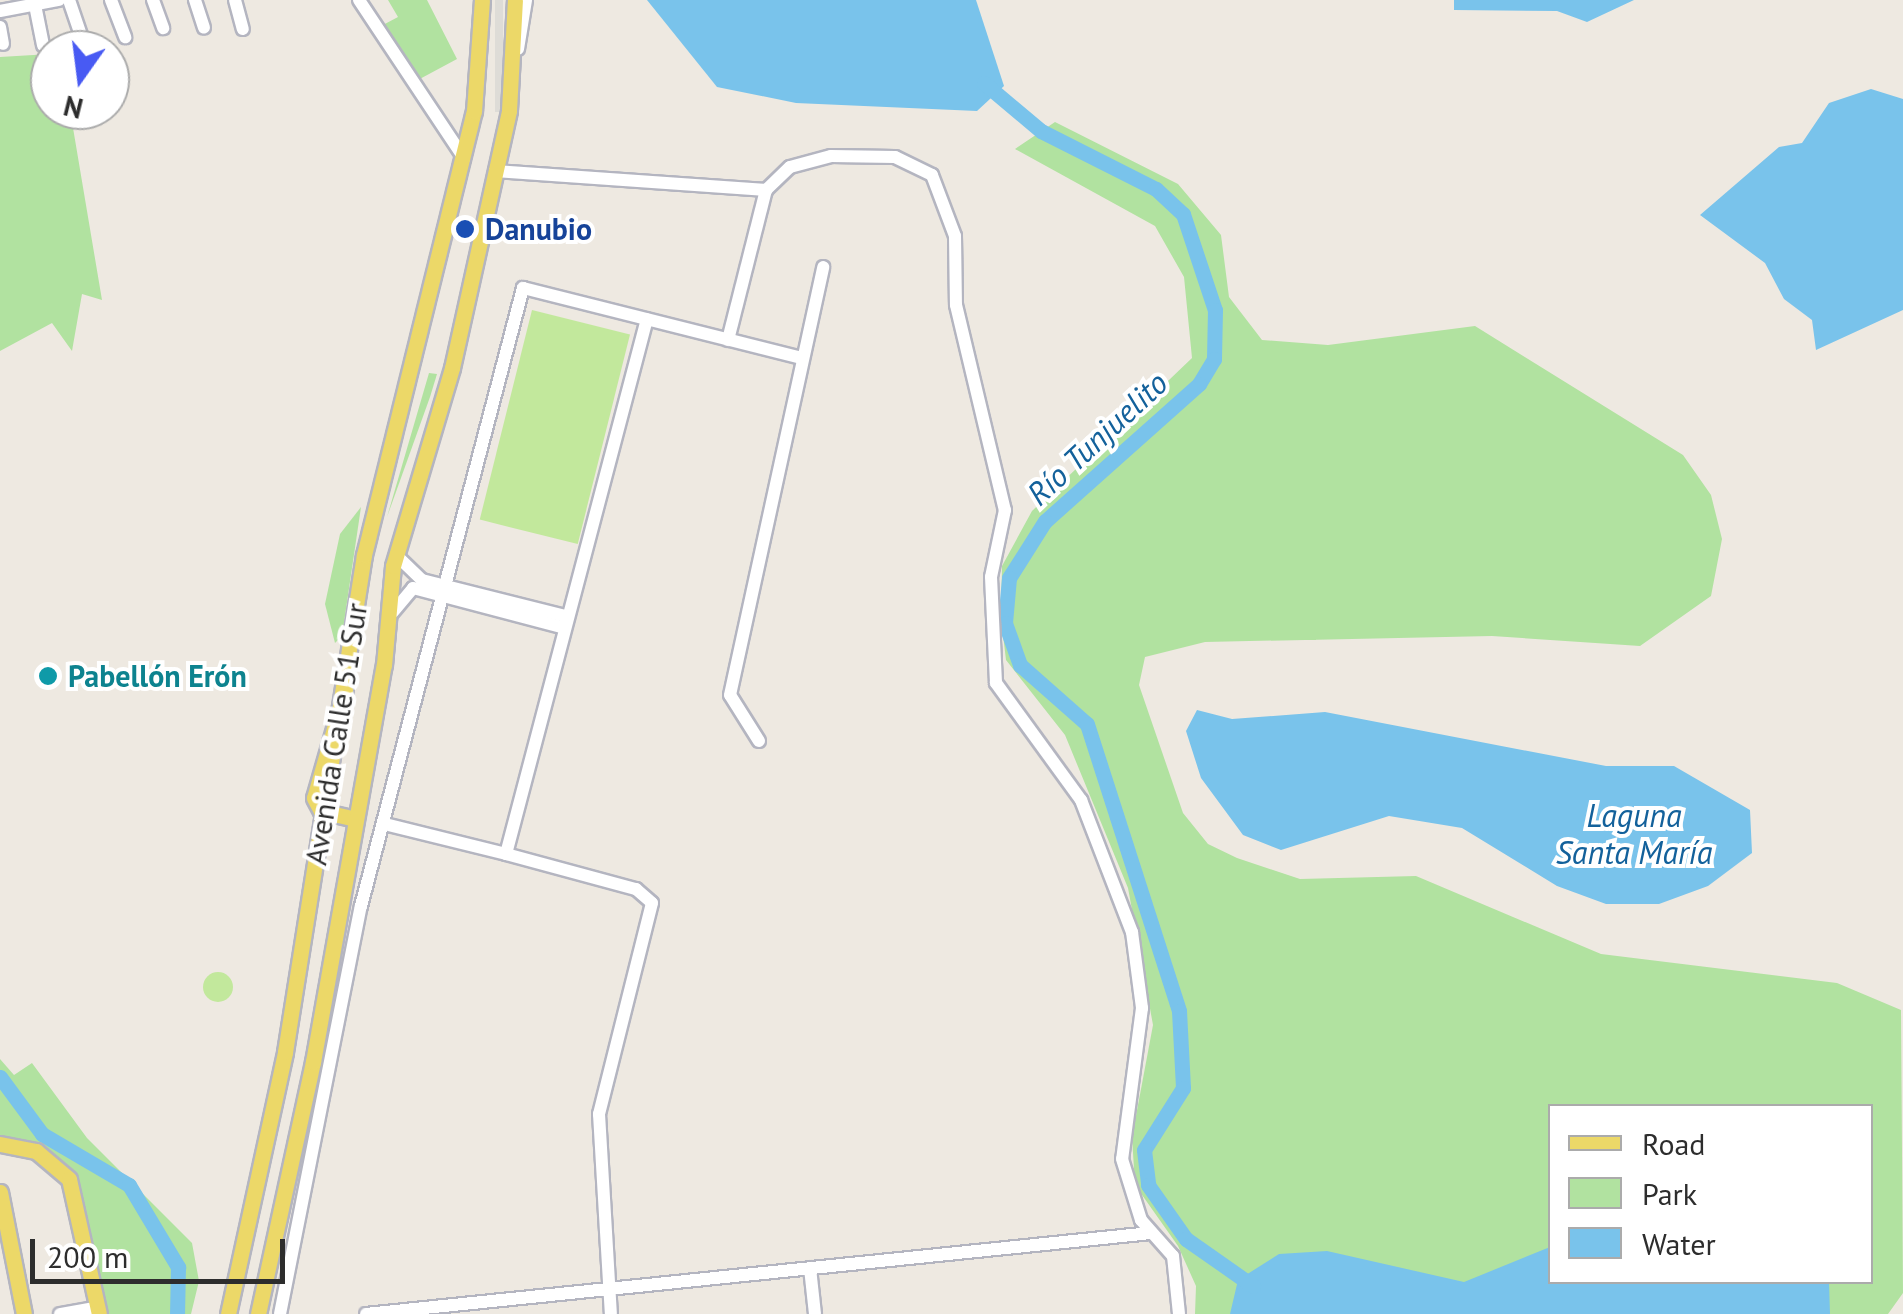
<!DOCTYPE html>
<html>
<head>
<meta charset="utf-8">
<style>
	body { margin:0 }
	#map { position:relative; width:1903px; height:1314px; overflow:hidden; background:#eee9e1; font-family:"PT Sans",sans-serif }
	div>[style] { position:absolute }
	.green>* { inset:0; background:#b1e2a0 }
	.pitch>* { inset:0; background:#c2e89c; transform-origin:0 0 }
	.round { border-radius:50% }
	.plaza>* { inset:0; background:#dedcd7; transform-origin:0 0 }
	.water>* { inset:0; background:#79c3eb }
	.river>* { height:15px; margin:-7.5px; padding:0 7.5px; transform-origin:7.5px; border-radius:7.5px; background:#79c3eb }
	.roads { filter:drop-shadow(2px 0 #b4b5c0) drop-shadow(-2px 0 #b4b5c0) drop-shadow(0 2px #b4b5c0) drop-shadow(0 -2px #b4b5c0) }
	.minor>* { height:12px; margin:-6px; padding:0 6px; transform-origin:6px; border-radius:6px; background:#fff }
	.major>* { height:15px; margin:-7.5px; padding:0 7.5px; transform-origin:7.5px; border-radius:7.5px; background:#ecd868 }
	.dots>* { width:28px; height:28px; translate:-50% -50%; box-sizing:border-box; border:5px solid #fff; border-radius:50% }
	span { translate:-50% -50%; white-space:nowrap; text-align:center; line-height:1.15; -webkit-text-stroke:8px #fff; paint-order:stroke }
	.transit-label { font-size:30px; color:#164399; font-weight:700 }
	.left { translate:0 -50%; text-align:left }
	.culture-label { font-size:30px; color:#0d838f; font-weight:700 }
	.street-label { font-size:30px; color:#2d2d2d }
	.water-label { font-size:32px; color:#13619b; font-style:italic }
	.legend { position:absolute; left:1548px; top:1104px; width:325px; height:180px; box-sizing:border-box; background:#fff; border:2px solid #ababab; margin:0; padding:12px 18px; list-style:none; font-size:30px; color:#2d2d2d }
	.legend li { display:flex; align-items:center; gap:20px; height:50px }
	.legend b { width:50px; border:2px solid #ababab }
	.north { position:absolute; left:30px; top:30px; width:100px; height:100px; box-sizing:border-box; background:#fff; border:2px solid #ababab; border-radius:50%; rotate:194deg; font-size:28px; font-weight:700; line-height:40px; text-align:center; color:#2d2d2d }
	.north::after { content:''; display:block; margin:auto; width:35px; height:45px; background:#485af3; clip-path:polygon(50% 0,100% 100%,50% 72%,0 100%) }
	.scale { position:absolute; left:30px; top:1239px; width:255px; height:45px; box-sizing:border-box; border:5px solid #2d2d2d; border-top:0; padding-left:12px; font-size:30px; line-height:35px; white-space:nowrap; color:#2d2d2d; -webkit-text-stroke:8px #fff; paint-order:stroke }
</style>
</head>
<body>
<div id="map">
	<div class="green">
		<div style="clip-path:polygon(388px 0,427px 0,457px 59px,416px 81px,381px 26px,398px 17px)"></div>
		<div style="clip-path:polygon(50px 54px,50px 110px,70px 110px,102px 300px,82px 294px,72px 351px,52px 323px,0 351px,0 57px)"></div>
		<div style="clip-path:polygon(evenodd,1055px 122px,1178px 184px,1221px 235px,1229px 297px,1262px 340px,1328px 345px,1475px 326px,1683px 455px,1711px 495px,1722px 539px,1711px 596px,1640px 646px,1492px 636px,1205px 642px,1145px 657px,1139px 685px,1183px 813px,1208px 844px,1237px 858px,1300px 879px,1416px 876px,1601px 954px,1837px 983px,1901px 1010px,1903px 1293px,1888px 1314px,1195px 1314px,1196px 1286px,1178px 1246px,1135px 1185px,1132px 1137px,1153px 1025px,1128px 888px,1065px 735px,1006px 660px,1001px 618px,1002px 566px,1032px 511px,1192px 358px,1184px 277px,1155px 226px,1015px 149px,1055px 122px,1550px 1106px,1870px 1106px,1870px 1282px,1550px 1282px,1550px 1106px)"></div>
		<div style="clip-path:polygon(429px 373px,437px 374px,430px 397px,387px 517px)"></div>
		<div style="clip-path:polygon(361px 507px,342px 636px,335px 643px,325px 604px,340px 534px)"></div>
		<div style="clip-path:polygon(0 1059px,14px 1075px,32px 1063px,87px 1138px,192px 1243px,199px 1281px,191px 1314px,108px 1314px,76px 1175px,41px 1148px,0 1138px)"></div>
	</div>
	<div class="pitch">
		<div style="left:532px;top:310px;width:101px;height:216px;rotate:14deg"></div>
		<div class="round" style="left:203px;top:972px;width:30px;height:30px"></div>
	</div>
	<div class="plaza">
		<div style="left:495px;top:0;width:8px;height:112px"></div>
	</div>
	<div class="water">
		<div style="clip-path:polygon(647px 0,976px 0,1004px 86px,977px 111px,796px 103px,717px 87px)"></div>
		<div style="clip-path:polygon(1454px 0,1634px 0,1587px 22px,1557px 11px,1454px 10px)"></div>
		<div style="clip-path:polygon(1871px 89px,1903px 99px,1903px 310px,1816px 350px,1812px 320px,1784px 299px,1765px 263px,1700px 215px,1779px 147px,1802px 143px,1829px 103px)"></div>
		<div style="clip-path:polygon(1197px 710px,1232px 719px,1325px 712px,1606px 766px,1674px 766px,1750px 810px,1752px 853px,1708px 886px,1659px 904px,1606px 904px,1557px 886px,1462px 828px,1389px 816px,1281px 850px,1243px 835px,1201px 778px,1186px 731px)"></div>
		<div style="clip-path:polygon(1550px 1247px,1550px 1282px,1829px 1282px,1830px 1314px,1230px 1314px,1238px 1280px,1279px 1254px,1327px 1251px,1464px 1282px)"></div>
	</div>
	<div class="river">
		<div style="left:984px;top:83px;width:75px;rotate:40.1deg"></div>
		<div style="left:1041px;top:131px;width:129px;rotate:26.8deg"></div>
		<div style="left:1156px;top:189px;width:37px;rotate:43deg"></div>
		<div style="left:1183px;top:214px;width:101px;rotate:71.6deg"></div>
		<div style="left:1215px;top:310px;width:49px;rotate:91.2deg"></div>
		<div style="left:1214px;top:359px;width:29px;rotate:121deg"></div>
		<div style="left:1199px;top:384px;width:206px;rotate:138.3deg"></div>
		<div style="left:1045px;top:521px;width:67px;rotate:122.3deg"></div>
		<div style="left:1009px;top:578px;width:45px;rotate:95.1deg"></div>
		<div style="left:1005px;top:623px;width:45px;rotate:70.3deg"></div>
		<div style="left:1020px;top:665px;width:89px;rotate:41.4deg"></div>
		<div style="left:1087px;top:724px;width:301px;rotate:72.2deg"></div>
		<div style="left:1179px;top:1011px;width:77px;rotate:87deg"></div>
		<div style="left:1183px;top:1088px;width:73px;rotate:122.2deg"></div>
		<div style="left:1144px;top:1150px;width:35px;rotate:83deg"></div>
		<div style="left:1148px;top:1185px;width:66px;rotate:54.9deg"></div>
		<div style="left:1186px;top:1239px;width:82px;rotate:35deg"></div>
		<div style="left:0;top:1077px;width:71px;rotate:53.6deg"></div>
		<div style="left:42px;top:1134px;width:101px;rotate:30.4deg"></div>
		<div style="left:129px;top:1185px;width:96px;rotate:59.1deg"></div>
		<div style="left:178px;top:1267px;width:47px;rotate:91.2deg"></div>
	</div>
	<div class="roads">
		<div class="minor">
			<div style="left:69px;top:0;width:46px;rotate:71.2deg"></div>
			<div style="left:111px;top:0;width:40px;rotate:69deg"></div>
			<div style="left:153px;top:0;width:30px;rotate:70deg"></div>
			<div style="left:195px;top:0;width:29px;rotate:72deg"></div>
			<div style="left:235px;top:0;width:30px;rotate:75deg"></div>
			<div style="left:359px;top:0;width:190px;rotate:56.4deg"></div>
			<div style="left:35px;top:5px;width:41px;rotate:78.7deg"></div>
			<div style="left:0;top:11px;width:60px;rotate:-10.6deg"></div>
			<div style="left:0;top:27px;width:17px;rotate:80deg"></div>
			<div style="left:518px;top:49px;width:50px;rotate:-80.7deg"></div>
			<div style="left:495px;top:171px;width:272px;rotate:4deg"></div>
			<div style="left:766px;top:190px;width:33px;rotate:-44deg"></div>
			<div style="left:790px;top:167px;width:42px;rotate:-15deg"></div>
			<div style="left:831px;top:156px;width:64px;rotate:0.9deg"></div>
			<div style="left:895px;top:157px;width:41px;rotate:25.9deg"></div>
			<div style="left:932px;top:175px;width:65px;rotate:69.3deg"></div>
			<div style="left:955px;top:236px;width:69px;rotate:89.2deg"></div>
			<div style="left:956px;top:305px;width:211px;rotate:76.6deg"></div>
			<div style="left:1005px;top:510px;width:68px;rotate:101.8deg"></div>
			<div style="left:991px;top:577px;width:106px;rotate:87.3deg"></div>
			<div style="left:996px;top:683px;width:145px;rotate:54deg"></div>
			<div style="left:1081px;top:800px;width:142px;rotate:68.9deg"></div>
			<div style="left:1132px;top:932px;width:77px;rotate:82.5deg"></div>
			<div style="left:1142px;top:1008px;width:152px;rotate:97.5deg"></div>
			<div style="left:1122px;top:1159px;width:64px;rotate:72.7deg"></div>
			<div style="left:1141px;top:1220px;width:48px;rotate:48.4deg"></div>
			<div style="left:1173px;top:1256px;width:58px;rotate:84.1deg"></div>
			<div style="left:728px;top:340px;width:155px;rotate:-75.8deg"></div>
			<div style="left:396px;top:555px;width:36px;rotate:44deg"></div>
			<div style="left:422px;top:580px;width:147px;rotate:14.1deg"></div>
			<div style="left:393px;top:612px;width:31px;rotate:-50deg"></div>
			<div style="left:413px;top:588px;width:154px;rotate:14.7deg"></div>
			<div style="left:759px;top:741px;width:54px;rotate:-122.2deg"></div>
			<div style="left:730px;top:695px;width:438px;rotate:-77.7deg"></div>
			<div style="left:389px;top:825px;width:121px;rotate:13.9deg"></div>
			<div style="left:506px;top:854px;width:553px;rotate:-75.24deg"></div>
			<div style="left:506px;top:854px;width:135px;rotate:15.1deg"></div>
			<div style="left:636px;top:889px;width:21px;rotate:41deg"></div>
			<div style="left:652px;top:903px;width:218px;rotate:104.1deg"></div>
			<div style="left:599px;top:1114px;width:200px;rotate:86.6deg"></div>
			<div style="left:810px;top:1268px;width:46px;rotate:83.8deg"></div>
			<div style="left:60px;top:1314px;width:39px;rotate:-10deg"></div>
			<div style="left:280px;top:1314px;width:416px;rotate:-78.8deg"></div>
			<div style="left:361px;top:906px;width:639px;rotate:-75.31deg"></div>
			<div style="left:523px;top:288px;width:287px;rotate:14.1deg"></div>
			<div style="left:366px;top:1314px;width:789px;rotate:-5.89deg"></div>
		</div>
		<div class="major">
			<div style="left:345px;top:690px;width:112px;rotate:106deg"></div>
			<div style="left:314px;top:798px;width:15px;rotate:62deg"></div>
			<div style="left:321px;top:811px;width:35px;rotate:13deg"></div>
			<div style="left:0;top:1144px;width:37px;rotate:11deg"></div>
			<div style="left:36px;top:1151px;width:43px;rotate:40.3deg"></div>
			<div style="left:69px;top:1179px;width:138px;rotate:77.5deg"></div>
			<div style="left:0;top:1192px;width:124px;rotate:78.9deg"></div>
			<div style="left:228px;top:1314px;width:268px;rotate:-77.7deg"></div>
			<div style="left:285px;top:1052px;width:503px;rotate:-80.97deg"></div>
			<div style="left:364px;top:555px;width:457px;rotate:-76.1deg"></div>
			<div style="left:474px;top:111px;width:111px;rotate:-85.9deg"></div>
			<div style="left:258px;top:1314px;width:258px;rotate:-77.7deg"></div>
			<div style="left:313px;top:1062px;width:403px;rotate:-79.9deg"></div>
			<div style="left:384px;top:665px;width:99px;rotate:-84.8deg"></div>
			<div style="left:393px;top:566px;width:207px;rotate:-73.4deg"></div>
			<div style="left:452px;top:368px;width:264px;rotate:-77.5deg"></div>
			<div style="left:509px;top:110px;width:110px;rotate:-86.9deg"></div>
		</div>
	</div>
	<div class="dots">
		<div style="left:465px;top:229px;background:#1a4fb4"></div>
		<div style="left:48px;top:676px;background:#0f9aa8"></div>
	</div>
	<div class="transit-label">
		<span class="left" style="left:485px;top:229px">Danubio</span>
	</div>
	<div class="culture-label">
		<span class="left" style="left:68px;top:676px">Pabellón Erón</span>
	</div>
	<div class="street-label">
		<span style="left:336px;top:734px;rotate:-81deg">Avenida Calle 51 Sur</span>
	</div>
	<div class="water-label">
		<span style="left:1097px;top:438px;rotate:-43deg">Río Tunjuelito</span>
		<span style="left:1634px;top:834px">Laguna<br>Santa María</span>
	</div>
	<ul class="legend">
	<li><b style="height:12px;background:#ecd868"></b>Road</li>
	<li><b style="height:28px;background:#b1e2a0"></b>Park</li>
	<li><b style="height:28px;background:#79c3eb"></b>Water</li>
	</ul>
	<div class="north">N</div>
	<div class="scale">200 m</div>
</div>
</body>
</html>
